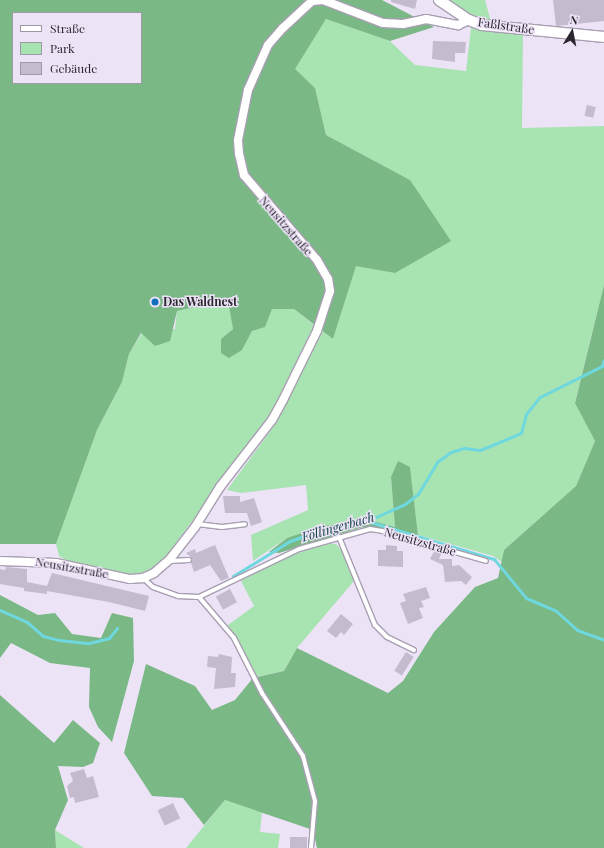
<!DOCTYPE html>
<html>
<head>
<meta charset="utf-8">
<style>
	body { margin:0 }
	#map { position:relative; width:604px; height:848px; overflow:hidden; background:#ede3f7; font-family:"Playfair Display",serif }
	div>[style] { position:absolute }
	.green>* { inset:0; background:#a8e3b2 }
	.forest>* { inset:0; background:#7ab886 }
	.stream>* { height:3px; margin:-1.5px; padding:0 1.5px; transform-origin:1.5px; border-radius:1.5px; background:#6fd8de }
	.building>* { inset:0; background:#c4bbce; transform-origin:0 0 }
	.roads { filter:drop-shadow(1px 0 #a89fb2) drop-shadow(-1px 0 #a89fb2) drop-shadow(0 1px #a89fb2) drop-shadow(0 -1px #a89fb2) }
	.service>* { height:4px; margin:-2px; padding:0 2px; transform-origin:2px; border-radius:2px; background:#fff }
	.minor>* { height:8px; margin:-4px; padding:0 4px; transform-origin:4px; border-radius:4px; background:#fff }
	.tertiary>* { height:10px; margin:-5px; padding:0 5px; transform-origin:5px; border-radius:5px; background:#fff }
	.dots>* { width:11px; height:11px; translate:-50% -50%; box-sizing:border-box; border:2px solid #ede3f7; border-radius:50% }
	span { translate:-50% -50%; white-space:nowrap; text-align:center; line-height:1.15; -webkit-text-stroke:3px #ede3f7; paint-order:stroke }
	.street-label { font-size:12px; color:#2b272f }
	.poi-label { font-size:12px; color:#2b272f; font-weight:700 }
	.left { translate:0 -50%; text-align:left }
	.water-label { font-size:13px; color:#144547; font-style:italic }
	.legend { position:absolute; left:12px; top:12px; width:130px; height:72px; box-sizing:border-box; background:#ede3f7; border:1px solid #9f98a7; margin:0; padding:5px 7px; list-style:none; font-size:12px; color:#2b272f }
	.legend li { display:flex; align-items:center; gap:8px; height:20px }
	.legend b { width:20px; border:1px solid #9f98a7 }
	.north { position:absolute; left:552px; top:12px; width:40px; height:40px; -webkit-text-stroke:3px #ede3f7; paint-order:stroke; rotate:10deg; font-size:11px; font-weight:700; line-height:16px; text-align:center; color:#2b272f }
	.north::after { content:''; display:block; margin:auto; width:14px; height:18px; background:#2b272f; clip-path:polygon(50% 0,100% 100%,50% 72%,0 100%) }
</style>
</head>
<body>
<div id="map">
	<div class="green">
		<div style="clip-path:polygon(447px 0,485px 0,491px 22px,463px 11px)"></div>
		<div style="clip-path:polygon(326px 19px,390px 41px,415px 65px,466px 71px,471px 28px,523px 35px,522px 128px,604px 126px,604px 285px,575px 402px,595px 441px,576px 486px,504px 550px,502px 562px,493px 556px,418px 535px,410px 468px,391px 477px,395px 527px,372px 521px,287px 538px,253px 561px,251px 535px,308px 510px,306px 485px,241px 493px,227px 490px,274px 426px,323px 331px,333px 339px,356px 265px,395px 273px,410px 180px,326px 135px,315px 88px,294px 69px)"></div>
		<div style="clip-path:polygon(229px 300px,233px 329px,221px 339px,242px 350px,252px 331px,265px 327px,271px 309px,294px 309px,314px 325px,279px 398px,260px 430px,161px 563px,146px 573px,132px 576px,67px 561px,59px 556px,56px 544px,97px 430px,122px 382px,129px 354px,142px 333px,175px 329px,177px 311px)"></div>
		<div style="clip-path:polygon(327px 543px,336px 544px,342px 551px,354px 581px,297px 648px,284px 671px,256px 677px,228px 625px,254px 606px,241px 581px,280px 559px)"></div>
		<div style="clip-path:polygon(225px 800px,262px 812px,260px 832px,280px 834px,278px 848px,186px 848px)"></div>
		<div style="clip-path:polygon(55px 830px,84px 848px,56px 848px)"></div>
	</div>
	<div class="forest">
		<div style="clip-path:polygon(evenodd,0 0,382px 0,434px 27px,390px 41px,326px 19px,295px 69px,315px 88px,326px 135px,410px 180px,451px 241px,395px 273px,356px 266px,333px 339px,294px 309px,272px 309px,265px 327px,252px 331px,242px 350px,229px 358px,221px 353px,221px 339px,233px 329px,228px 300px,177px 311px,170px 341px,155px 346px,141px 333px,129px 354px,122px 382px,97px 430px,56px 544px,0 544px,0 0,13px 13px,141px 13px,141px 83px,13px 83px,13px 13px)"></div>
		<div style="clip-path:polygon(604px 285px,604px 848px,317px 848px,313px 830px,225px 800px,204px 825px,183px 798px,152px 796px,124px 753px,146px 664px,195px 686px,212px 710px,235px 700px,253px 678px,284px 671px,297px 648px,388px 693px,403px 681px,434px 632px,475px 587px,498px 578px,504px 550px,576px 486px,595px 441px,575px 403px)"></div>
		<div style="clip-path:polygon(398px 461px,410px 467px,418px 535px,414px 537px,363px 527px,279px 553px,269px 552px,287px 538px,323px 526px,373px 521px,395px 527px,391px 477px)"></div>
		<div style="clip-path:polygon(0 595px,38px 615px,55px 613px,72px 634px,101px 638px,112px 613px,133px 618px,134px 661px,112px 742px,98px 727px,89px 707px,90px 668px,50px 663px,11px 643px,0 658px)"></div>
		<div style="clip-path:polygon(0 695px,54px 743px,73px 720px,100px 743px,93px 763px,83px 767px,58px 766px,68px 800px,55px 830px,56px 848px,0 848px)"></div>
	</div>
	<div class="stream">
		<div style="left:367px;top:521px;width:133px;rotate:16.7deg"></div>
		<div style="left:494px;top:559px;width:50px;rotate:50.6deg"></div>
		<div style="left:526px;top:598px;width:33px;rotate:23deg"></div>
		<div style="left:556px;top:611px;width:28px;rotate:42deg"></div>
		<div style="left:577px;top:630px;width:29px;rotate:20deg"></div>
		<div style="left:233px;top:576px;width:67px;rotate:-31.6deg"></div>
		<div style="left:290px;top:541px;width:33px;rotate:-20deg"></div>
		<div style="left:321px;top:530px;width:47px;rotate:-11.1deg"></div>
		<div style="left:367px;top:521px;width:42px;rotate:-24.1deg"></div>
		<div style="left:405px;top:504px;width:16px;rotate:-38deg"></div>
		<div style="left:418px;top:494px;width:37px;rotate:-59deg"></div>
		<div style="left:437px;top:462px;width:17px;rotate:-36deg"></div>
		<div style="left:451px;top:452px;width:14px;rotate:-17deg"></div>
		<div style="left:464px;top:448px;width:16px;rotate:7deg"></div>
		<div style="left:480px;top:450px;width:44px;rotate:-22.5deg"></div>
		<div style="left:521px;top:433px;width:20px;rotate:-75deg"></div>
		<div style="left:526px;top:414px;width:22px;rotate:-51deg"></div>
		<div style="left:540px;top:397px;width:69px;rotate:-26.6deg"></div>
		<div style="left:602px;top:366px;width:6px;rotate:-72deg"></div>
		<div style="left:0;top:610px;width:30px;rotate:24deg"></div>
		<div style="left:27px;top:622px;width:21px;rotate:41deg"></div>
		<div style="left:43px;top:636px;width:16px;rotate:14deg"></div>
		<div style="left:59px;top:640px;width:30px;rotate:6deg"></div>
		<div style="left:89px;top:643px;width:21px;rotate:-14deg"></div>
		<div style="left:109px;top:638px;width:13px;rotate:-51deg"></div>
	</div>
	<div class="building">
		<div style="clip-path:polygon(391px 0,417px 0,415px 9px,391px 2px)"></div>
		<div style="clip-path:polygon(553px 0,604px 0,604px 21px,556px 26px)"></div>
		<div style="clip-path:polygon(433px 41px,466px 42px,465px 53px,455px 53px,455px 62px,432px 59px)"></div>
		<div style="left:587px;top:105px;width:9px;height:11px;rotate:13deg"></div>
		<div style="clip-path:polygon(223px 496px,240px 496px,240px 502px,254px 498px,262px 522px,251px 526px,247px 513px,225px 513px)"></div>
		<div style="clip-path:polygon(215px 545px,229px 578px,221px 581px,210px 565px,194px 572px,191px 563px,192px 558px,186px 553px,195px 549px,196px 553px)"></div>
		<div style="clip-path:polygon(386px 545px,397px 546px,397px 551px,403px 551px,403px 567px,378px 566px,378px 550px,386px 550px)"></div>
		<div style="clip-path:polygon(435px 550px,442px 552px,439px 559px,452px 559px,452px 566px,459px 565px,472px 577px,466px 585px,461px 581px,445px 582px,443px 565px,430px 559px)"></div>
		<div style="clip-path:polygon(6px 567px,27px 569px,27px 582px,47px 586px,52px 573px,149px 596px,145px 611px,109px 602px,47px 591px,47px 594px,24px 591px,24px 588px,0 584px,0 569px,5px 570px)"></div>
		<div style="clip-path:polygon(426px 587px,430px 598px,421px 601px,424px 607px,419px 608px,423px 618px,408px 624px,400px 603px,406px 601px,403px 594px)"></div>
		<div style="left:230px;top:589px;width:15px;height:16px;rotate:62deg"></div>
		<div style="clip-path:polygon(341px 614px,353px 624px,344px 635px,341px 632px,336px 638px,327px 631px)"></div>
		<div style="left:406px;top:652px;width:9px;height:22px;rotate:32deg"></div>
		<div style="clip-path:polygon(219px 654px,232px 657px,231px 673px,236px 673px,235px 687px,214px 689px,216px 668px,207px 667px,208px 656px,218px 657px)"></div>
		<div style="clip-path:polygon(84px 769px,87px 778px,93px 776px,99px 797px,75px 803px,74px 797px,70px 798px,67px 786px,73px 781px,70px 773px)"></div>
		<div style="left:173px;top:803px;width:17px;height:17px;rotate:65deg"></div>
		<div style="left:290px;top:837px;width:17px;height:11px"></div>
	</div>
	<div class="roads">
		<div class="service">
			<div style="left:197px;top:524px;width:25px;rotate:7deg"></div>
			<div style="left:222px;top:527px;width:23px;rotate:-7deg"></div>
			<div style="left:339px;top:537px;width:95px;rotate:67.8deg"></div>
			<div style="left:375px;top:625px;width:17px;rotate:45deg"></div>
			<div style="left:387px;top:637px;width:30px;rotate:26deg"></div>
			<div style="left:169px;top:561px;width:20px;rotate:-3deg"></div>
			<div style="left:143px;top:578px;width:13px;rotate:42deg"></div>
			<div style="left:153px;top:587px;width:27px;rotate:20deg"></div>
			<div style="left:178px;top:596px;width:21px;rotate:3deg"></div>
			<div style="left:199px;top:597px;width:111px;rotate:-25.6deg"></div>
			<div style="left:299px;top:549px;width:74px;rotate:-15.7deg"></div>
			<div style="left:370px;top:529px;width:12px;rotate:9deg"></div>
			<div style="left:382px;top:531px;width:108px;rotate:16.1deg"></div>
			<div style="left:199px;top:597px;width:54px;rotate:49.5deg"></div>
			<div style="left:234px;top:638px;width:62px;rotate:63deg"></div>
			<div style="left:262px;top:693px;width:75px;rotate:56.9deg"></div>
			<div style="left:303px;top:756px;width:47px;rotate:75.1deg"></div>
			<div style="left:315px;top:801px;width:47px;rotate:94.9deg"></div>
		</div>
		<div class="minor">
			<div style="left:0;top:561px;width:56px;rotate:2deg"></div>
			<div style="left:56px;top:563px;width:76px;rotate:12.2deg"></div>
			<div style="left:130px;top:579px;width:13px;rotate:-4deg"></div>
			<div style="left:143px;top:578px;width:12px;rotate:-24deg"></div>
			<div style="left:154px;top:573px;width:21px;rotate:-41deg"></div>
			<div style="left:170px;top:559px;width:41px;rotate:-52deg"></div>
			<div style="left:195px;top:527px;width:47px;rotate:-58deg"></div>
			<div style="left:220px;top:487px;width:85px;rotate:-52.2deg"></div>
			<div style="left:272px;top:420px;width:23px;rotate:-61deg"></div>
			<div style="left:283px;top:400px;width:77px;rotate:-63.8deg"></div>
			<div style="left:317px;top:331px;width:42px;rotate:-72deg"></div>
			<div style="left:330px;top:291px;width:12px;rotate:-99deg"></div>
			<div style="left:328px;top:279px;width:22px;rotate:-120deg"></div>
			<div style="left:317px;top:260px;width:112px;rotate:-130.7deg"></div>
			<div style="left:244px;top:175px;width:22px;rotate:-103deg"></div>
			<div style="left:239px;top:154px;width:14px;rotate:-94deg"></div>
			<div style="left:238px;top:140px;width:51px;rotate:-78.7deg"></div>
			<div style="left:248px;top:90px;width:49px;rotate:-66deg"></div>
			<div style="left:268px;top:45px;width:23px;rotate:-49deg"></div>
			<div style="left:283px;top:28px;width:40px;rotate:-43deg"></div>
			<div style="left:312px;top:1px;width:11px;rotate:-5deg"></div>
			<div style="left:323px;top:0;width:64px;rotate:21deg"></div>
			<div style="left:383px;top:23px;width:20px;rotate:3deg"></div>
			<div style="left:403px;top:24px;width:24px;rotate:-12deg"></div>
			<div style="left:426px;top:19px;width:33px;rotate:11deg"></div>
			<div style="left:458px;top:25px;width:12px;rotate:-24deg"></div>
		</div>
		<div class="tertiary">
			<div style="left:439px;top:0;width:36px;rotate:34deg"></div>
			<div style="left:469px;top:20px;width:14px;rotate:21deg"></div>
			<div style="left:482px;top:25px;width:123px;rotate:5.6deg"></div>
		</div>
	</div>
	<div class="dots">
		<div style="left:155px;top:302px;background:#1070bc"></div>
	</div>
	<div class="street-label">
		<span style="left:506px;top:26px;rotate:8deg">Faßlstraße</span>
		<span style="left:286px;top:226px;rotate:49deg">Neusitzstraße</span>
		<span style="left:420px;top:542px;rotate:16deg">Neusitzstraße</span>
		<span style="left:72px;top:568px;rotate:10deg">Neusitzstraße</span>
	</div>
	<div class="poi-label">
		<span class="left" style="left:163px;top:302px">Das Waldnest</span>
	</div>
	<div class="water-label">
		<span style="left:338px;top:527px;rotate:-16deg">Föllingerbach</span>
	</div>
	<ul class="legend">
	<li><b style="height:5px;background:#fff"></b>Straße</li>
	<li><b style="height:11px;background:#a8e3b2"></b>Park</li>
	<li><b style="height:11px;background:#c4bbce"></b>Gebäude</li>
	</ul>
	<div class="north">N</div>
</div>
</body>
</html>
